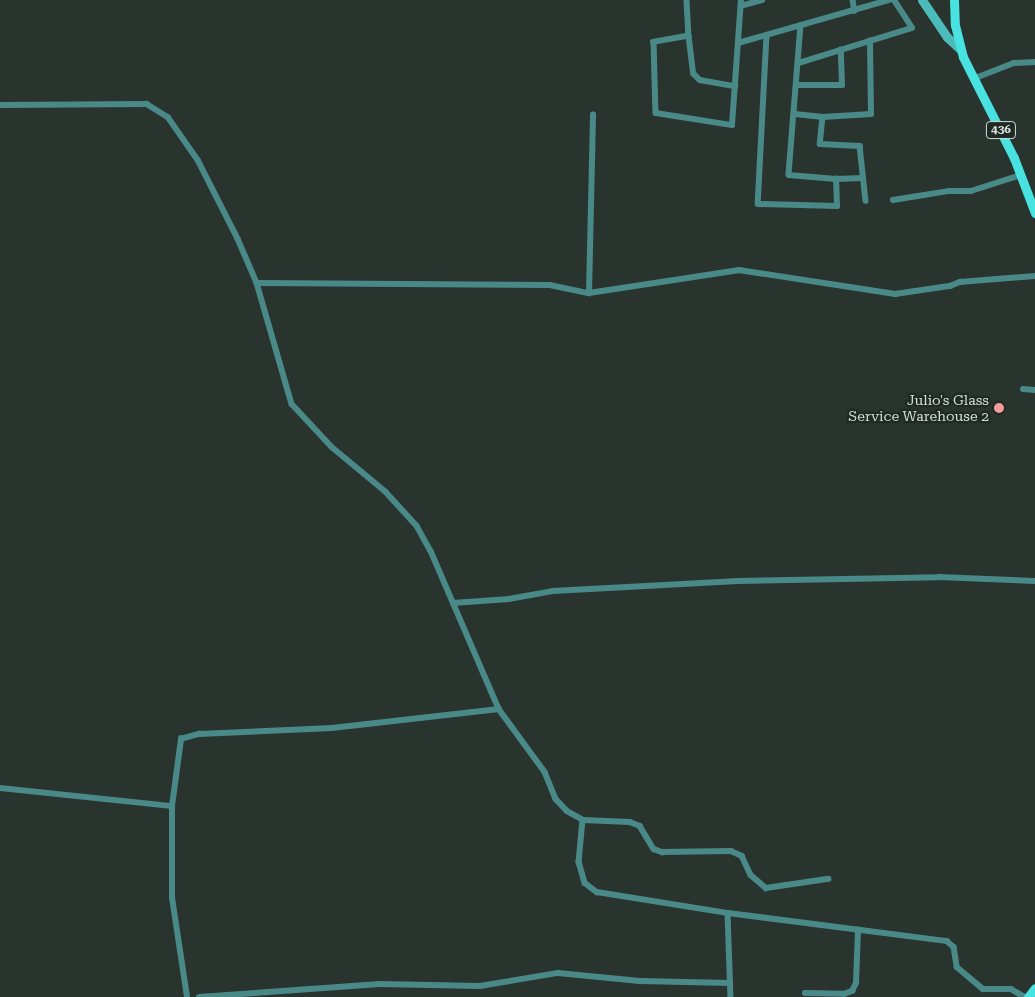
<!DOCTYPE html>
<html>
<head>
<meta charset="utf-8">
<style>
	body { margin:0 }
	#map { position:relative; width:1035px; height:997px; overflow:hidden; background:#29342f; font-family:"Roboto Serif",serif }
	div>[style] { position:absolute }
	.street>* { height:5.5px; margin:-2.75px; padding:0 2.75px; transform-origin:2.75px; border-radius:2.75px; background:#498a88 }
	.secondary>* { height:9px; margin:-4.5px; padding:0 4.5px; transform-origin:4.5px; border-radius:4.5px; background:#4bbcba }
	.primary>* { height:9px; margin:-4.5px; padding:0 4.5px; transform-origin:4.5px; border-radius:4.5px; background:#48e3e0 }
	.dots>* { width:14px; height:14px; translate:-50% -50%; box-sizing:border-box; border:2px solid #202a25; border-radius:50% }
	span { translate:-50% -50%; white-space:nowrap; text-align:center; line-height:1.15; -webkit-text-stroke:4.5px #202a25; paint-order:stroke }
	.shield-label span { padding:1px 4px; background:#202a25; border:1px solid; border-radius:4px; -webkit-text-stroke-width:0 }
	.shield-label { font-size:12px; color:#d6dcd9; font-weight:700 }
	.poi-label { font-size:14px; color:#d6dcd9 }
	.right { translate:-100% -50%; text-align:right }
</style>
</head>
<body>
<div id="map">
	<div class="street">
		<div style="left:687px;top:0;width:36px;rotate:87deg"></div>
		<div style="left:689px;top:36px;width:36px;rotate:170deg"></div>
		<div style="left:654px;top:42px;width:71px;rotate:88.4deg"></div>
		<div style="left:656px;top:113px;width:77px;rotate:9deg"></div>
		<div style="left:732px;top:125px;width:125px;rotate:-85.9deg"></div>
		<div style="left:853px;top:0;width:11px;rotate:80deg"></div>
		<div style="left:741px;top:6px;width:22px;rotate:-16deg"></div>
		<div style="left:801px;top:25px;width:150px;rotate:94.6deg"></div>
		<div style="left:789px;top:175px;width:47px;rotate:4.9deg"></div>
		<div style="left:836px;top:179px;width:27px;rotate:-2deg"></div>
		<div style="left:767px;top:35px;width:169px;rotate:93deg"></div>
		<div style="left:758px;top:204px;width:79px;rotate:1.5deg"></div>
		<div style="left:837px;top:206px;width:27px;rotate:-92deg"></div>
		<div style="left:689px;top:36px;width:38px;rotate:83deg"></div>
		<div style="left:694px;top:74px;width:8px;rotate:45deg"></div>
		<div style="left:700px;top:80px;width:36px;rotate:10deg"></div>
		<div style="left:738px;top:43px;width:157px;rotate:-15.9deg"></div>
		<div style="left:799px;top:63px;width:118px;rotate:-17.2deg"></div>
		<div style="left:912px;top:28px;width:33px;rotate:-123deg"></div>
		<div style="left:973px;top:79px;width:44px;rotate:-21.3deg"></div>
		<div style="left:1014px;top:63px;width:21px;rotate:-3deg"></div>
		<div style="left:797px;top:85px;width:45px"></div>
		<div style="left:842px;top:85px;width:35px;rotate:-92deg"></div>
		<div style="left:0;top:105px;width:147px;rotate:-0.4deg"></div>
		<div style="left:147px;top:104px;width:25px;rotate:32deg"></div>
		<div style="left:168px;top:117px;width:52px;rotate:55.1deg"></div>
		<div style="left:198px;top:160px;width:89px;rotate:63.1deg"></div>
		<div style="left:238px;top:239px;width:48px;rotate:66.6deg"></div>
		<div style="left:257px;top:283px;width:126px;rotate:73.9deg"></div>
		<div style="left:292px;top:404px;width:59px;rotate:47.1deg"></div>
		<div style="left:332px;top:447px;width:70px;rotate:39.8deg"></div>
		<div style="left:386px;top:492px;width:46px;rotate:47.6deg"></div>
		<div style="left:417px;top:526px;width:29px;rotate:61deg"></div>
		<div style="left:431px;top:551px;width:172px;rotate:66.7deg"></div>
		<div style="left:499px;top:709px;width:78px;rotate:53.9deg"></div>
		<div style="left:545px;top:772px;width:29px;rotate:68deg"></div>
		<div style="left:556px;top:799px;width:16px;rotate:47deg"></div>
		<div style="left:567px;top:811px;width:18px;rotate:29deg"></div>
		<div style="left:583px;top:820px;width:47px;rotate:2.4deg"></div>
		<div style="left:630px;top:822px;width:11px;rotate:22deg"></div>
		<div style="left:640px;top:826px;width:27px;rotate:59deg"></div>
		<div style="left:654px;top:849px;width:9px;rotate:21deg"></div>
		<div style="left:662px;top:852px;width:69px;rotate:-0.8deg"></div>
		<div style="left:731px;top:851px;width:12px;rotate:24deg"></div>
		<div style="left:742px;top:856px;width:21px;rotate:65deg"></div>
		<div style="left:751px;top:875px;width:20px;rotate:41deg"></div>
		<div style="left:766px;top:888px;width:63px;rotate:-8.3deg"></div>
		<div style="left:795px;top:114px;width:28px;rotate:6deg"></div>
		<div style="left:823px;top:117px;width:48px;rotate:-3.6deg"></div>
		<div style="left:871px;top:114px;width:73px;rotate:-90.8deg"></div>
		<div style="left:823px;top:117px;width:27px;rotate:96deg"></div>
		<div style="left:820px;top:144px;width:40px;rotate:2.9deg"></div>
		<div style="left:860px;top:146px;width:55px;rotate:83.8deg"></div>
		<div style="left:893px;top:200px;width:57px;rotate:-9.1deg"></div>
		<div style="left:949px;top:191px;width:22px"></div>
		<div style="left:971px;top:191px;width:52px;rotate:-17.7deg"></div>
		<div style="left:257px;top:283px;width:293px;rotate:0.4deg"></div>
		<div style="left:550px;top:285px;width:40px;rotate:12deg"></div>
		<div style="left:589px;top:293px;width:152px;rotate:-8.7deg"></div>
		<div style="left:739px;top:270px;width:158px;rotate:8.7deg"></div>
		<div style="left:895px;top:294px;width:56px;rotate:-8.3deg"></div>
		<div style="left:950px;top:286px;width:11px;rotate:-22deg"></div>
		<div style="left:960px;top:282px;width:75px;rotate:-4.6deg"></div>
		<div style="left:589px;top:293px;width:178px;rotate:-88.7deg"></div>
		<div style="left:1023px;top:389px;width:12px;rotate:5deg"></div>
		<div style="left:453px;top:603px;width:56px;rotate:-4.1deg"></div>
		<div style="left:509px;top:599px;width:45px;rotate:-10.3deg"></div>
		<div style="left:553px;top:591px;width:185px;rotate:-3.1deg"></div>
		<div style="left:738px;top:581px;width:201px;rotate:-1.1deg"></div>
		<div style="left:939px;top:577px;width:96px;rotate:2.4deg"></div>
		<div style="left:0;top:788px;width:173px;rotate:6deg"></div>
		<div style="left:583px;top:820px;width:42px;rotate:95.4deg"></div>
		<div style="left:579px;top:862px;width:22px;rotate:74deg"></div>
		<div style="left:585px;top:883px;width:15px;rotate:37deg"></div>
		<div style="left:597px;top:892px;width:133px;rotate:9.1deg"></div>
		<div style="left:728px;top:913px;width:221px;rotate:7.3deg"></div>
		<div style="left:947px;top:941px;width:9px;rotate:41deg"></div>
		<div style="left:954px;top:947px;width:20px;rotate:81deg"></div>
		<div style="left:957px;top:967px;width:34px;rotate:40deg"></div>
		<div style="left:983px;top:989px;width:28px"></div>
		<div style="left:1011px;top:989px;width:16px;rotate:30deg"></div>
		<div style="left:728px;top:913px;width:84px;rotate:88deg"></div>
		<div style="left:805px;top:993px;width:39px;rotate:1deg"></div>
		<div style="left:844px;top:994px;width:9px;rotate:-21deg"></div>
		<div style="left:852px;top:991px;width:9px;rotate:-63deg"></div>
		<div style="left:856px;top:983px;width:53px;rotate:-87.8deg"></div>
		<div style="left:187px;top:997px;width:100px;rotate:-98.6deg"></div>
		<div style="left:172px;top:898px;width:92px;rotate:-90deg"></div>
		<div style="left:172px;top:806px;width:68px;rotate:-82.3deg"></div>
		<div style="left:181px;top:739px;width:19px;rotate:-16deg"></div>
		<div style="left:199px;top:734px;width:133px;rotate:-2.6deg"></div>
		<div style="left:332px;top:728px;width:168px;rotate:-6.5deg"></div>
		<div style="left:199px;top:997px;width:181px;rotate:-4.1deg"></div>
		<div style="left:380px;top:984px;width:100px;rotate:1.1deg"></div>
		<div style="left:480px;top:986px;width:79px;rotate:-9.5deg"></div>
		<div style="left:558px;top:973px;width:82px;rotate:5.6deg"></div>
		<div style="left:640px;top:981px;width:90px;rotate:1.3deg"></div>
	</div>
	<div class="secondary">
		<div style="left:922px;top:0;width:45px;rotate:56deg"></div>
		<div style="left:947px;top:37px;width:19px;rotate:43deg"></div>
	</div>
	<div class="primary">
		<div style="left:954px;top:0;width:25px;rotate:88deg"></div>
		<div style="left:955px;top:25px;width:33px;rotate:76deg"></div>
		<div style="left:963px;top:57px;width:113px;rotate:63.2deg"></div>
		<div style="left:1014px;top:158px;width:59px;rotate:69.1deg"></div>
		<div style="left:1028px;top:997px;width:11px;rotate:-52deg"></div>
	</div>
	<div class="dots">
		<div style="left:999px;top:408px;background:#f59b9a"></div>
	</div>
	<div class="shield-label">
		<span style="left:1001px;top:130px">436</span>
	</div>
	<div class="poi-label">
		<span class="right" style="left:989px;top:408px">Julio's Glass<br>Service Warehouse 2</span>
	</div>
</div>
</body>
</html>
